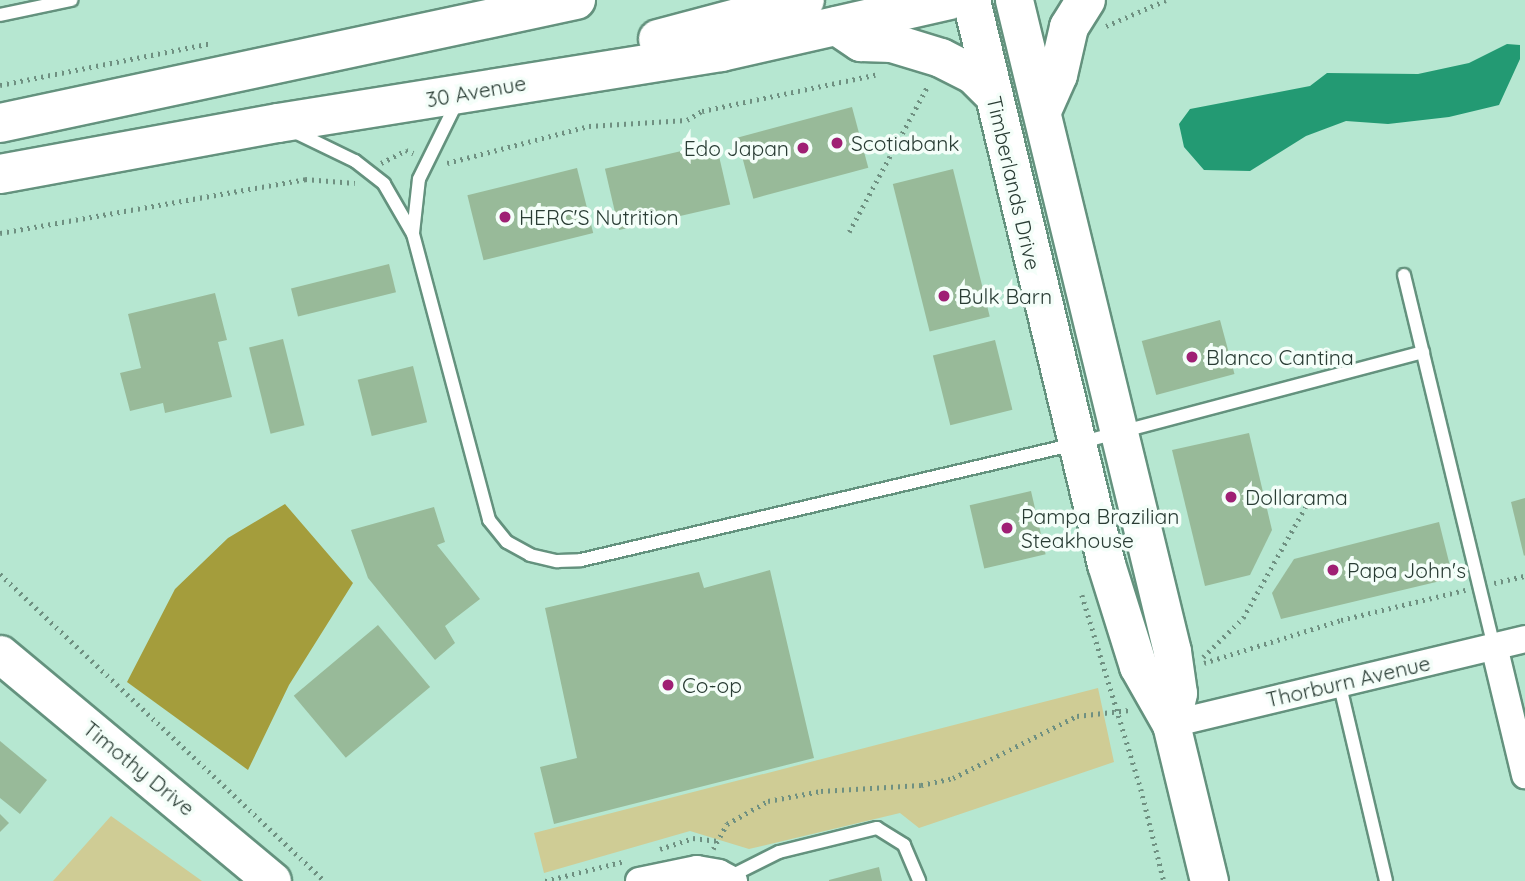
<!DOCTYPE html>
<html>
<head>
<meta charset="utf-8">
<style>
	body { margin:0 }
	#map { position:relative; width:1525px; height:881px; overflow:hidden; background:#b6e7d1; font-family:Quicksand,sans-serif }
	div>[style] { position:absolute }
	.green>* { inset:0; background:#cfcc95 }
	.forest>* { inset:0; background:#a49d3c }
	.water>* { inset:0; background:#239a73 }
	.building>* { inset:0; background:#98ba99; transform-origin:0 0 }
	.path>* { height:4.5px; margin-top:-2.25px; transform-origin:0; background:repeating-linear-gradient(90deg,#6f9081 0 2px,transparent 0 7px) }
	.roads { filter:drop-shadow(2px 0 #64927e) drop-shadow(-2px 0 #64927e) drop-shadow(0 2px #64927e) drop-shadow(0 -2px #64927e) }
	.lane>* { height:12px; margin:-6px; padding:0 6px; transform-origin:6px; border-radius:6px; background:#fff }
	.street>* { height:26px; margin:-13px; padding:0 13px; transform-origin:13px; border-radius:13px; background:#fff }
	.secondary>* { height:37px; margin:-18.5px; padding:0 18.5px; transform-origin:18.5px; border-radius:18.5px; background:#fff }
	.primary>* { height:38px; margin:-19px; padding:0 19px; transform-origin:19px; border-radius:19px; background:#fff }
	.dots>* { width:19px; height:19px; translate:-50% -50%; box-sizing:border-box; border:4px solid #f4fef9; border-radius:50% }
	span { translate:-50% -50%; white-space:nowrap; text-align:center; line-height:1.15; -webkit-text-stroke:7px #f4fef9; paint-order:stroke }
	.street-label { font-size:21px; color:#293c34 }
	.poi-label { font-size:21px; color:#293c34 }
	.left { translate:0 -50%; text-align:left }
	.right { translate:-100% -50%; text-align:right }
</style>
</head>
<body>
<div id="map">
	<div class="green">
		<div style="clip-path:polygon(1098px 688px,1114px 762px,919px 828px,900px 813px,749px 849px,690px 831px,544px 873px,534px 833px)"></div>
		<div style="clip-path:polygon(111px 816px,202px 881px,53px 881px)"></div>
	</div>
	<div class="forest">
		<div style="clip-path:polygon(285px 504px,353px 583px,289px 685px,248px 770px,127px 682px,175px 589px,228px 538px)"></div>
	</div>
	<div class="water">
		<div style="clip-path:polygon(1507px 44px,1520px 45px,1520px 59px,1499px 105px,1449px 117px,1388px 124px,1346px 121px,1306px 136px,1250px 171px,1204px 170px,1184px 147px,1179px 124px,1190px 109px,1310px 86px,1327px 73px,1418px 74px,1469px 63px)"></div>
	</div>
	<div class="building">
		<div style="left:852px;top:107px;width:63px;height:119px;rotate:75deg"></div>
		<div style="left:716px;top:143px;width:63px;height:114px;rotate:77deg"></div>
		<div style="left:577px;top:168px;width:67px;height:113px;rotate:76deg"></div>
		<div style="left:953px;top:169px;width:152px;height:62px;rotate:76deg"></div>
		<div style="left:389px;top:264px;width:29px;height:101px;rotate:76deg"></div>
		<div style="clip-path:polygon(215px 293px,227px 340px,218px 342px,232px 397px,165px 413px,163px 403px,130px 411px,120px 373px,141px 368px,128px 314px)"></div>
		<div style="left:1220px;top:320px;width:56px;height:81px;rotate:75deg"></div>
		<div style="left:283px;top:339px;width:89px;height:35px;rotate:76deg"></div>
		<div style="left:995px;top:340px;width:72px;height:64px;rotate:76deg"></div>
		<div style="left:413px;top:366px;width:58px;height:57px;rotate:76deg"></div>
		<div style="clip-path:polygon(1249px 433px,1272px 530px,1250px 575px,1205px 586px,1172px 450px)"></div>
		<div style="left:1031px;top:491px;width:65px;height:63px;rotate:77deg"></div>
		<div style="clip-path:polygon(1525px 498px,1525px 555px,1524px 556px,1511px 502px)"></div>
		<div style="clip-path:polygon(434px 507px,445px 542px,437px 545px,480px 599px,445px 626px,455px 643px,435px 660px,368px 578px,351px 530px)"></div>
		<div style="clip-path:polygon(1439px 522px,1453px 578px,1281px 619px,1272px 593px,1294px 559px)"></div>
		<div style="clip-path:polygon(770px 570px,814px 758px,554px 824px,540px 767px,577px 758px,545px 608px,699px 572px,704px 588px)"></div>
		<div style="left:378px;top:625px;width:81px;height:110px;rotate:50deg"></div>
		<div style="clip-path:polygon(0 741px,47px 780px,20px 814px,0 798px)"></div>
		<div style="clip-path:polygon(0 814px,9px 823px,0 832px)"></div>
		<div style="clip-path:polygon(879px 867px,882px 881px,829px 881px,829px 880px)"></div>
	</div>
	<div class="path">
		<div style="left:1106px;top:26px;width:65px;rotate:-23.4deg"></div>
		<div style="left:0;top:85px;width:216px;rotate:-11.2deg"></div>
		<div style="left:381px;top:163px;width:28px;rotate:-27deg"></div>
		<div style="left:406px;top:150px;width:8px;rotate:23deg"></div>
		<div style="left:447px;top:163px;width:147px;rotate:-14.6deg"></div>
		<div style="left:589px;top:126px;width:98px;rotate:-3.5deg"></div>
		<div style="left:687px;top:120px;width:17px;rotate:-31deg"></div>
		<div style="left:702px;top:111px;width:177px;rotate:-11.8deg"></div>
		<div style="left:849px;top:232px;width:167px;rotate:-61.7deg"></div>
		<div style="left:0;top:233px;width:310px;rotate:-10deg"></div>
		<div style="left:305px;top:179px;width:50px;rotate:4.6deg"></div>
		<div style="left:0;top:574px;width:447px;rotate:43.4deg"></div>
		<div style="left:1494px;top:583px;width:32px;rotate:-13deg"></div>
		<div style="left:1082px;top:595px;width:203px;rotate:73.1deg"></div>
		<div style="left:1141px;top:789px;width:95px;rotate:76deg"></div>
		<div style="left:1203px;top:657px;width:56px;rotate:-44.3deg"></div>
		<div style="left:1243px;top:618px;width:139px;rotate:-60.7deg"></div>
		<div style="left:1204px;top:663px;width:144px;rotate:-17.4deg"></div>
		<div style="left:1341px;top:620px;width:128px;rotate:-13.6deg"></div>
		<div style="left:660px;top:849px;width:35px;rotate:-18deg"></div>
		<div style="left:693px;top:838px;width:23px;rotate:7deg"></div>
		<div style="left:713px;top:849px;width:29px;rotate:-61deg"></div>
		<div style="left:727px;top:824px;width:47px;rotate:-29.3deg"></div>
		<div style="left:768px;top:801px;width:54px;rotate:-10.7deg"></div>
		<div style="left:821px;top:791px;width:100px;rotate:-3.4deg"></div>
		<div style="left:921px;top:785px;width:33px;rotate:-12deg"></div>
		<div style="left:953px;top:778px;width:139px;rotate:-26.6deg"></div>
		<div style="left:1077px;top:716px;width:53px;rotate:-6.5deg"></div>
		<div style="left:545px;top:881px;width:82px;rotate:-14deg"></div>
	</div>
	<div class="roads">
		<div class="lane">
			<div style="left:0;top:15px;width:73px;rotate:-11.9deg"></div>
			<div style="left:293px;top:131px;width:69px;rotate:25.8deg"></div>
			<div style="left:355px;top:161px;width:37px;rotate:38deg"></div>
			<div style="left:384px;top:184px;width:58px;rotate:59.9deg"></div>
			<div style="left:413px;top:234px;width:296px;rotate:75.1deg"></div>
			<div style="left:489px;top:520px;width:28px;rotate:51deg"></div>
			<div style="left:507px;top:542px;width:26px;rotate:29deg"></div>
			<div style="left:530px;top:555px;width:28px;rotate:13deg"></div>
			<div style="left:557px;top:561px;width:24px;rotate:-2deg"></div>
			<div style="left:581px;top:560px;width:507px;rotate:-13.21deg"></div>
			<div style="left:1075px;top:444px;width:360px;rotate:-14.8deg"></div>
			<div style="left:413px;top:233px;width:54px;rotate:-83.7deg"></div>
			<div style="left:419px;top:179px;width:84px;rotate:-63.7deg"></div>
			<div style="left:1404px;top:275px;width:382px;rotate:76.4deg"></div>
			<div style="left:1339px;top:682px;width:204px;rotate:76.7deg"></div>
			<div style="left:729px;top:877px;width:56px;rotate:-26.6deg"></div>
			<div style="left:779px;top:852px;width:101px;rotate:-13.8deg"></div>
			<div style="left:877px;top:828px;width:32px;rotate:32deg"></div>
			<div style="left:904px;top:845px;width:39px;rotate:67deg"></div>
		</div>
		<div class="street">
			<div style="left:1494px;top:646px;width:133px;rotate:76.5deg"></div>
			<div style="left:1171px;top:724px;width:364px;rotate:-13.5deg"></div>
			<div style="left:639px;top:881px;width:59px;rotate:-11.7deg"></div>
			<div style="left:697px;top:869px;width:22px;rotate:10deg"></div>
			<div style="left:719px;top:873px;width:17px;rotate:28deg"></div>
		</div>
		<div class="secondary">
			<div style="left:971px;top:0;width:580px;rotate:76.54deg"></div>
			<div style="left:1106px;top:564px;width:107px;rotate:72.6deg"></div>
			<div style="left:1138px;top:666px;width:67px;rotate:60.4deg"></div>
			<div style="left:1171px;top:724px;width:162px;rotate:76.4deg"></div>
			<div style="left:1014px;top:0;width:670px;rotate:76.36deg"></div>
			<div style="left:1172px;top:651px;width:42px;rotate:81.9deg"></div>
			<div style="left:1178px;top:693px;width:32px;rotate:103deg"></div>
			<div style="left:0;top:654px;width:354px;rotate:39.8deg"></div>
		</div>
		<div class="primary">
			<div style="left:837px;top:26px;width:29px;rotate:34deg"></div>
			<div style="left:861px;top:42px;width:31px;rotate:2deg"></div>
			<div style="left:892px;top:43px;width:51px;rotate:17deg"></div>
			<div style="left:941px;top:58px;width:36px;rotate:27deg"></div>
			<div style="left:973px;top:74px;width:28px;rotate:45deg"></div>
			<div style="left:658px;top:39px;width:152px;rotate:-14.9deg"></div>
			<div style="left:1042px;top:111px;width:39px;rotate:-66deg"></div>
			<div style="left:1058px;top:75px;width:49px;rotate:-77.1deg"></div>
			<div style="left:1069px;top:27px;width:32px;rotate:-58deg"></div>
			<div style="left:0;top:123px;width:589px;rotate:-12.05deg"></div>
			<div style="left:0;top:174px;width:283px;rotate:-10.4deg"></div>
			<div style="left:278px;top:123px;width:449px;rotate:-9.1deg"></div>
			<div style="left:721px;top:52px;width:235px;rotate:-12.8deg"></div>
		</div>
	</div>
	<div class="dots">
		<div style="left:837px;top:143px;background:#9f2074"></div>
		<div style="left:803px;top:148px;background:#9f2074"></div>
		<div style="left:505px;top:217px;background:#9f2074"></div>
		<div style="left:944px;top:296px;background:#9f2074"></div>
		<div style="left:1192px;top:357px;background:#9f2074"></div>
		<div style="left:1231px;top:497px;background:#9f2074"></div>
		<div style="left:1007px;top:528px;background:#9f2074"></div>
		<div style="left:1333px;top:570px;background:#9f2074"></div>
		<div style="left:668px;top:685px;background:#9f2074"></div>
	</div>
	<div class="street-label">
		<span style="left:476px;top:91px;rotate:-10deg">30 Avenue</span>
		<span style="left:1014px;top:183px;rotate:77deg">Timberlands Drive</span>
		<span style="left:1348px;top:681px;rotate:-13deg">Thorburn Avenue</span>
		<span style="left:139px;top:768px;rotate:39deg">Timothy Drive</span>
	</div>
	<div class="poi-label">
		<span class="left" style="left:851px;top:143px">Scotiabank</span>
		<span class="right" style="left:789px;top:148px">Edo Japan</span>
		<span class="left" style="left:519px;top:217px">HERC'S Nutrition</span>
		<span class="left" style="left:958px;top:296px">Bulk Barn</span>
		<span class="left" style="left:1206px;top:357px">Blanco Cantina</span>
		<span class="left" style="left:1245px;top:497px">Dollarama</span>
		<span class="left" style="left:1021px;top:528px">Pampa Brazilian<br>Steakhouse</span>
		<span class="left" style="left:1347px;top:570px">Papa John's</span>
		<span class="left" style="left:682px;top:685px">Co-op</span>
	</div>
</div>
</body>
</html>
